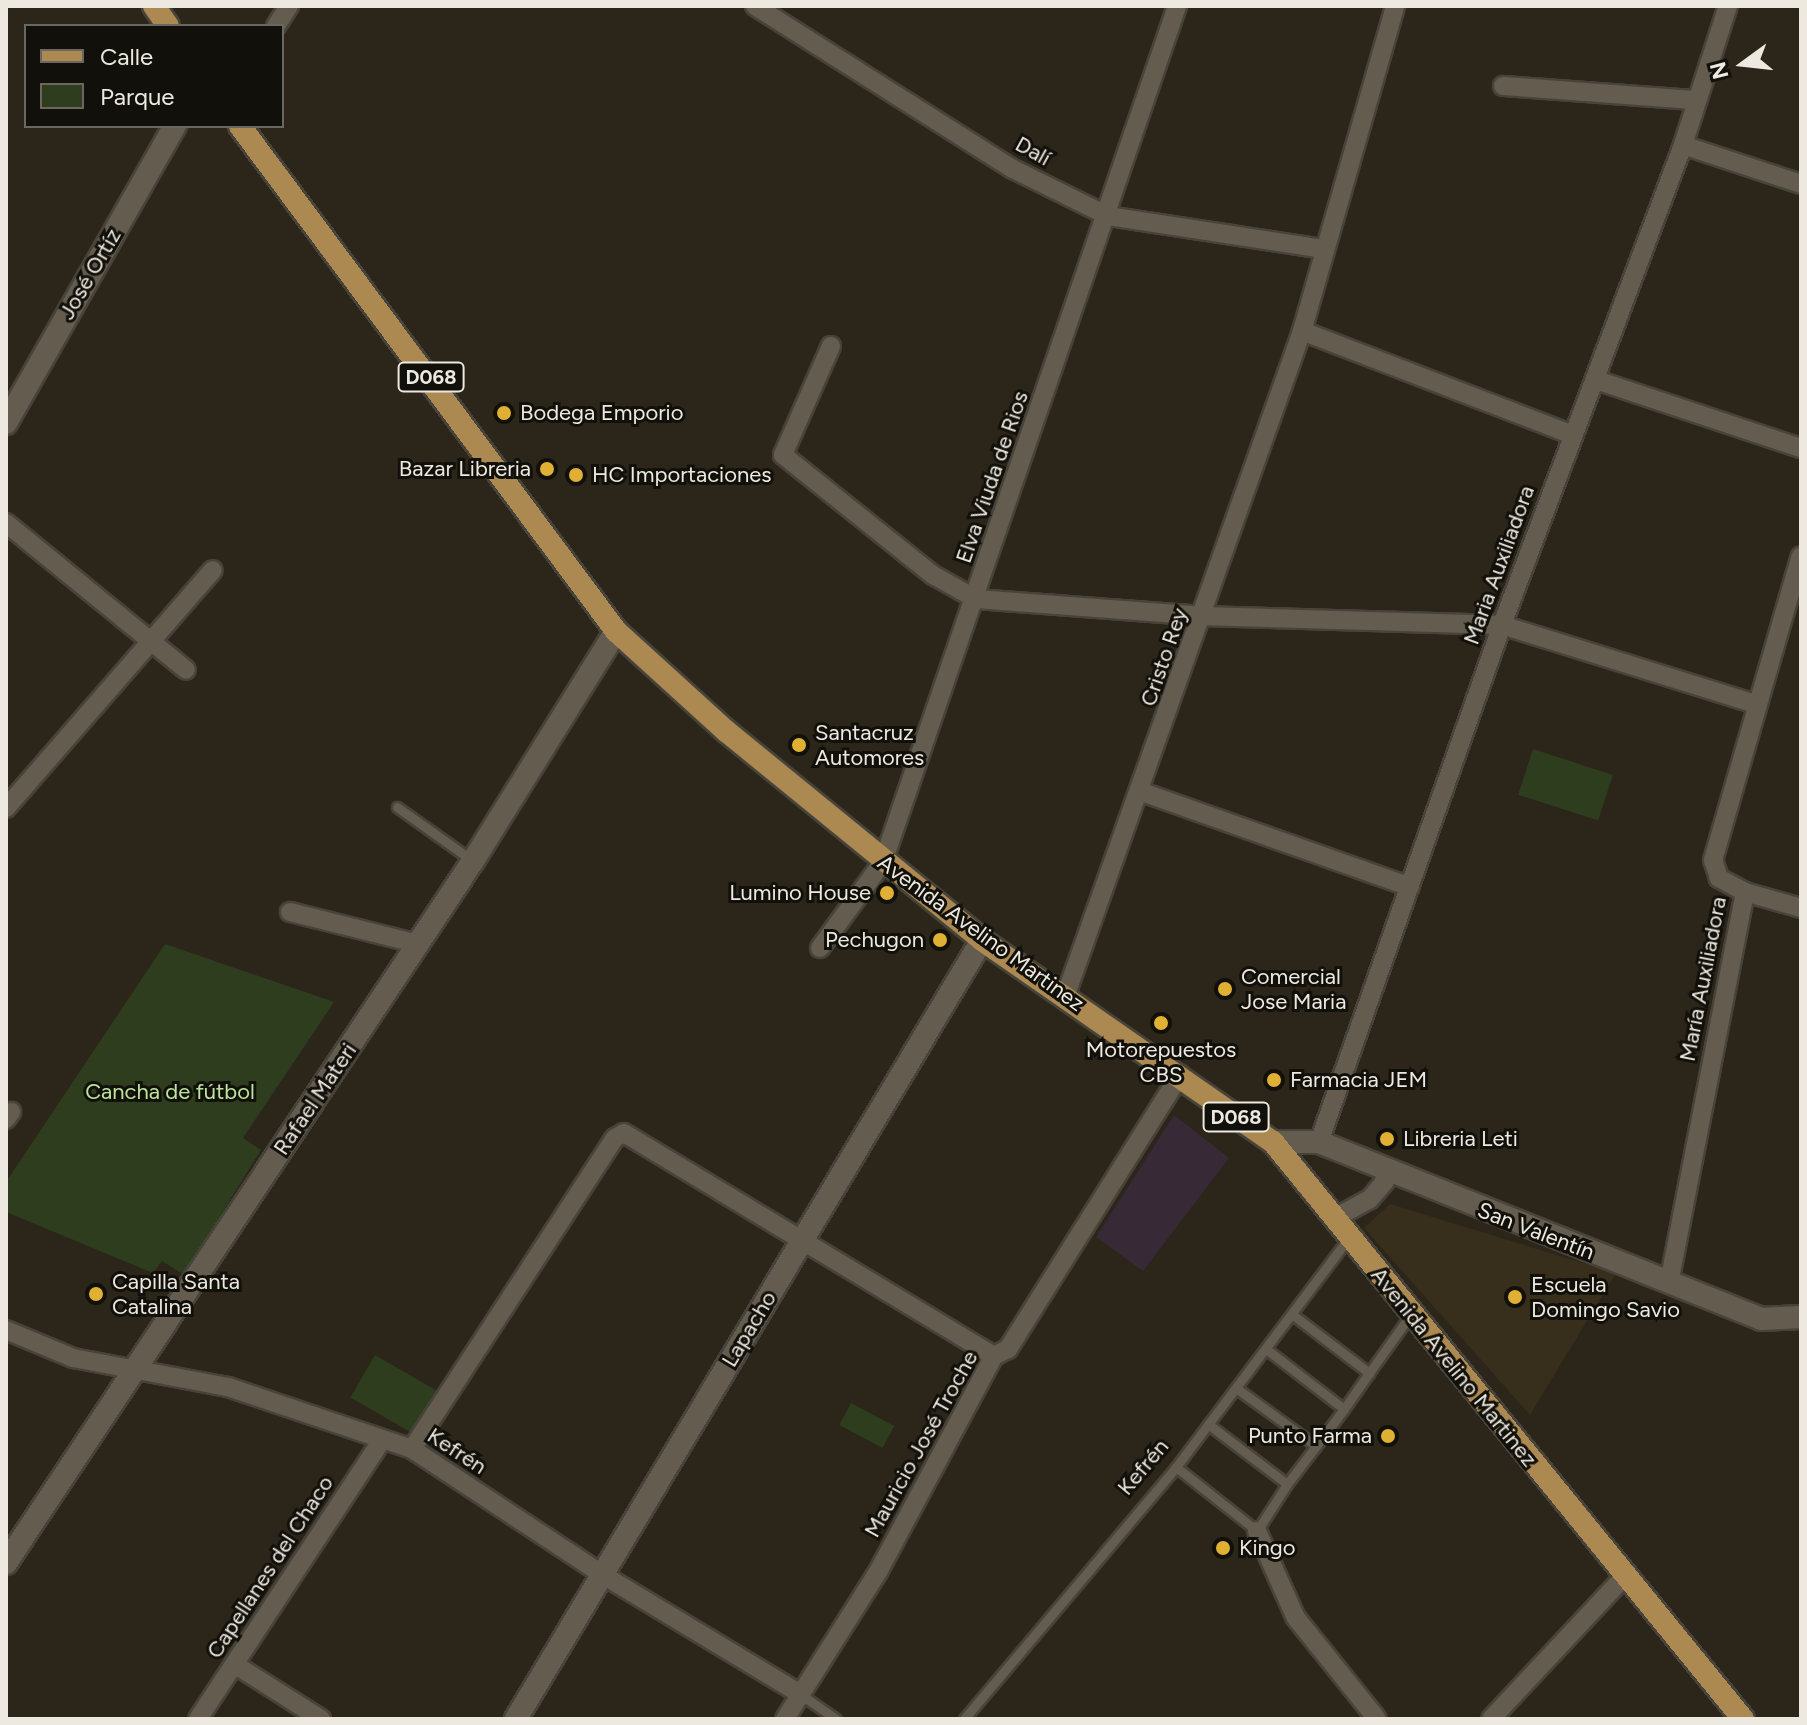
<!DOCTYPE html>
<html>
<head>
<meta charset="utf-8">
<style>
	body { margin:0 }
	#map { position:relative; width:1807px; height:1725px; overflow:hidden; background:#2c261a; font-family:Figtree,sans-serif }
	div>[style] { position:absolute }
	.commercial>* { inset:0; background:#372936 }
	.built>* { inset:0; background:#372e1c }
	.green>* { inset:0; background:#2d3d1d; transform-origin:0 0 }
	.roads { filter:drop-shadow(2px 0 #48433a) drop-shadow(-2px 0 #48433a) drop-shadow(0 2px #48433a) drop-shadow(0 -2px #48433a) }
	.service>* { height:9px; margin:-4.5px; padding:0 4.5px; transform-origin:4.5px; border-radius:4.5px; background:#645d4f }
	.minor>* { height:18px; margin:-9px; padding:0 9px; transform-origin:9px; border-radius:9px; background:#645d4f }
	.tertiary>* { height:22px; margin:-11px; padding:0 11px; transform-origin:11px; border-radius:11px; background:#645d4f }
	.secondary>* { height:22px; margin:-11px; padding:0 11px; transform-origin:11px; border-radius:11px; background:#645d4f }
	.primary>* { height:22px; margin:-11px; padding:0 11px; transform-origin:11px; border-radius:11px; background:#ab8951 }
	.dots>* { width:22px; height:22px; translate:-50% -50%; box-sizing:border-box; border:4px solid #12100a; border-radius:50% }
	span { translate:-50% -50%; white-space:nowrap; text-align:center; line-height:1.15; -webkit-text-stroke:6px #12100a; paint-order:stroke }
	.shield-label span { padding:2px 6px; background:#12100a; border:2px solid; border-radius:6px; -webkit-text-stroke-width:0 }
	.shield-label { font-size:20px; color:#ede9e1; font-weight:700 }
	.street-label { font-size:22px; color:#ede9e1 }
	.poi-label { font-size:22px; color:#ede9e1 }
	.left { translate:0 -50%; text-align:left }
	.right { translate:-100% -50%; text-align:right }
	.park-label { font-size:22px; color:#bde49c }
	.frame { position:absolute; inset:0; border:8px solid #ede9e1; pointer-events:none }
	.legend { position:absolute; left:24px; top:24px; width:260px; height:104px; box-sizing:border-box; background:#12100a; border:2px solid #6a6760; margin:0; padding:10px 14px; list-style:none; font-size:24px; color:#ede9e1 }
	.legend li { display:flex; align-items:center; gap:16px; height:40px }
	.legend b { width:40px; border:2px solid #6a6760 }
	.north { position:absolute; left:1703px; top:24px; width:80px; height:80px; -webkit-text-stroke:6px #12100a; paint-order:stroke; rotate:255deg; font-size:22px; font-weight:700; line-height:32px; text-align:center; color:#ede9e1 }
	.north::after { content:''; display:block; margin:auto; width:28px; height:36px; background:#ede9e1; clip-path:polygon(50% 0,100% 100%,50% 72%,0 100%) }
</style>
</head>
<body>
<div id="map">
	<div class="commercial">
		<div style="clip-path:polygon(1174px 1115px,1229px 1158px,1143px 1271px,1096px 1237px)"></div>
	</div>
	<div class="built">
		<div style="clip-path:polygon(1390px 1204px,1616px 1273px,1530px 1415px,1364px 1228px)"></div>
	</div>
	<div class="green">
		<div style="left:1533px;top:749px;width:84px;height:48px;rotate:18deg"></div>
		<div style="clip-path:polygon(165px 944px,334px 1002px,243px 1138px,261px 1150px,184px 1275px,162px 1261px,153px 1273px,6px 1212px,6px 1182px)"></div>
		<div style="left:375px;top:1355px;width:77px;height:49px;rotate:30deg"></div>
		<div style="left:851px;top:1403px;width:49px;height:25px;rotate:28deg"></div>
	</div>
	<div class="roads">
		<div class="service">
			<div style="left:397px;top:807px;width:93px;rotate:35.4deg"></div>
			<div style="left:1293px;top:1315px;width:96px;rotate:37.3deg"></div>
			<div style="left:1369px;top:1373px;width:44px;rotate:124.8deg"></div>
			<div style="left:1266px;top:1349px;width:98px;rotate:37.6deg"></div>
			<div style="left:1344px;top:1409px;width:46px;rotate:127.1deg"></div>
			<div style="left:1369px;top:1373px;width:72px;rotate:-54.6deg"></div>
			<div style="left:1236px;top:1388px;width:99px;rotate:35.9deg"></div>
			<div style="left:1316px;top:1446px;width:48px;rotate:127.3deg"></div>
			<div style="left:1176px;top:1467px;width:103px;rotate:38.3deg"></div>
			<div style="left:1257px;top:1531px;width:56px;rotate:-57.4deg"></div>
			<div style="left:1287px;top:1484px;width:99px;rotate:-142.8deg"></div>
			<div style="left:800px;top:1694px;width:44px;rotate:34.8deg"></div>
			<div style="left:964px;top:1719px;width:329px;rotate:-49.9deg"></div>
			<div style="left:1176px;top:1467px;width:286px;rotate:-53deg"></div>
		</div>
		<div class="minor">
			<div style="left:755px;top:6px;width:305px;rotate:32.3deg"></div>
			<div style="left:1013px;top:169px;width:106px;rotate:26.3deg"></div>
			<div style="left:1108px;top:216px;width:218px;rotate:8.7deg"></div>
			<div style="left:276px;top:26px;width:24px;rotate:-57deg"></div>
			<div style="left:1503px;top:86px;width:192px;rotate:4.2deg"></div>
			<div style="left:1683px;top:145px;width:124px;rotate:18.3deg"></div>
			<div style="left:1302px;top:331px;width:290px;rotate:21deg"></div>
			<div style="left:831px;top:346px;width:119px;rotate:113.8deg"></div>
			<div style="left:783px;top:455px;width:192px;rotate:38.7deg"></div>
			<div style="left:933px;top:575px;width:49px;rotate:29.2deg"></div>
			<div style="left:976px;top:599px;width:228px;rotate:4.3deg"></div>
			<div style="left:1203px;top:616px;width:299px;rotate:1.7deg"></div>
			<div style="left:1502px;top:625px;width:265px;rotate:17.3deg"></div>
			<div style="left:1596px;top:380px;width:216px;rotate:18.4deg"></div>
			<div style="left:6px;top:523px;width:232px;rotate:39.2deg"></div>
			<div style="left:1142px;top:792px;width:284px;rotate:19.5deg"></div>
			<div style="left:6px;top:808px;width:315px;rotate:-49deg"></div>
			<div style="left:1745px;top:892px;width:58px;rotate:15.9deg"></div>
			<div style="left:290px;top:912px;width:132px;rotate:14deg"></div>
			<div style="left:820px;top:948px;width:107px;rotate:-53.8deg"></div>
			<div style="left:883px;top:862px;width:905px;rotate:-71.04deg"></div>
			<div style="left:1065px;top:997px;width:707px;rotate:-70.41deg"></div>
			<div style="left:1302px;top:331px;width:338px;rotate:-74deg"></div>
			<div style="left:6px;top:1119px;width:9px;rotate:-54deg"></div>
			<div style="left:1319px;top:1142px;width:548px;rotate:-70.51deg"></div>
			<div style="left:1502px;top:625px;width:513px;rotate:-69.34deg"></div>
			<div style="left:1683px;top:145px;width:146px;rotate:-72.1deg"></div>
			<div style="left:1333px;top:1219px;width:42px;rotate:-28.4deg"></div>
			<div style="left:1370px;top:1199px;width:23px;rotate:-50deg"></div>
			<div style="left:1385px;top:1181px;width:10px;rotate:-96deg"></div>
			<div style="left:1669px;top:1283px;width:398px;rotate:-79deg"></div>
			<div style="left:1745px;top:892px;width:30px;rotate:-152deg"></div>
			<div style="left:1719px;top:878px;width:19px;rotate:-108deg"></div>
			<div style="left:1713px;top:860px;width:316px;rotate:-73.9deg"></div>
			<div style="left:6px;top:1330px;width:73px;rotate:22.7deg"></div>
			<div style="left:73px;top:1358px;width:158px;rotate:10.6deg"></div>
			<div style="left:228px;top:1387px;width:194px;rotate:18.6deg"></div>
			<div style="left:412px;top:1449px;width:229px;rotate:33.4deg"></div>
			<div style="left:603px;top:1575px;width:230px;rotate:31.1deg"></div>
			<div style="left:412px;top:1449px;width:371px;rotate:-56.9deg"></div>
			<div style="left:615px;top:1138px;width:10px;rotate:-29deg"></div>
			<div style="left:624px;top:1133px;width:432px;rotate:31.1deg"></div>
			<div style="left:1257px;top:1531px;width:95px;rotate:65.9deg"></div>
			<div style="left:1296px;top:1618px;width:129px;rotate:51.3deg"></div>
			<div style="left:234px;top:1664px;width:103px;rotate:32.3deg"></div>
			<div style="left:198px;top:1719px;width:333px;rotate:-56.6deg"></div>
			<div style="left:785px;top:1719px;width:174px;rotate:-57.7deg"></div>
			<div style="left:878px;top:1572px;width:245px;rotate:-61.8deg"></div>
			<div style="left:994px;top:1356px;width:16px;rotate:-27deg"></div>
			<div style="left:1008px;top:1349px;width:324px;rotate:-57.9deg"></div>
			<div style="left:1491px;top:1719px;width:196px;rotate:-46.9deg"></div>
		</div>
		<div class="tertiary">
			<div style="left:6px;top:423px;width:342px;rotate:-60.4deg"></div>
			<div style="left:516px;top:1719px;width:908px;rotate:-59.11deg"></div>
		</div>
		<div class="secondary">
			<div style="left:1273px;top:1142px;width:46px"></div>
			<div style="left:1319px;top:1142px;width:476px;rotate:21.8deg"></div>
			<div style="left:1761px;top:1319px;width:40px;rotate:-2.9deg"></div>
			<div style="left:6px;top:1563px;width:843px;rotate:-56.37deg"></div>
			<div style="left:473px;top:861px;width:271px;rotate:-58.1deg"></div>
		</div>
		<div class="primary">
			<div style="left:154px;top:6px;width:24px;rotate:55deg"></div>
			<div style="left:240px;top:126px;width:630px;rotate:53.33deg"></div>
			<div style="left:616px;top:631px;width:149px;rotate:42.3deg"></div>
			<div style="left:726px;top:731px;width:330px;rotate:39.2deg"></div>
			<div style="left:982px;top:940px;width:354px;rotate:34.8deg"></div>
			<div style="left:1273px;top:1142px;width:744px;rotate:50.84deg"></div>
		</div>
	</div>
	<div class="dots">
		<div style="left:504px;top:413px;background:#e0b034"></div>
		<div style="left:547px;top:469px;background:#e0b034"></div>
		<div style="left:576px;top:475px;background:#e0b034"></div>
		<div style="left:799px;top:745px;background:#e0b034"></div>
		<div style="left:887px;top:893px;background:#e0b034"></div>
		<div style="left:940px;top:940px;background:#e0b034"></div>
		<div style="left:1225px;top:989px;background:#e0b034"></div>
		<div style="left:1161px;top:1023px;background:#e0b034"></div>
		<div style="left:1274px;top:1080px;background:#e0b034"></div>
		<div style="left:1387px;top:1139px;background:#e0b034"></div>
		<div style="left:96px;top:1294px;background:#e0b034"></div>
		<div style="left:1515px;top:1297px;background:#e0b034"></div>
		<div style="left:1388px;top:1436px;background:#e0b034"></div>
		<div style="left:1223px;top:1548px;background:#e0b034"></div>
	</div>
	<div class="shield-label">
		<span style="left:431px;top:377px">D068</span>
		<span style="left:1236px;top:1117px">D068</span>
	</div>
	<div class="street-label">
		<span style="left:1033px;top:151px;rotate:29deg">Dalí</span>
		<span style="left:90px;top:274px;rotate:-60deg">José Ortíz</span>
		<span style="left:992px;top:477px;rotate:-71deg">Elva Viuda de Rios</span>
		<span style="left:1499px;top:565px;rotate:-70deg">Maria Auxiliadora</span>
		<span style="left:1164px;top:657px;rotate:-71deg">Cristo Rey</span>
		<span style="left:981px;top:933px;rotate:36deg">Avenida Avelino Martinez</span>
		<span style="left:1703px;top:979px;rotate:-79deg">María Auxiliadora</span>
		<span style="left:315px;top:1099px;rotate:-56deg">Rafael Materi</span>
		<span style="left:1536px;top:1231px;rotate:21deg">San Valentín</span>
		<span style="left:749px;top:1329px;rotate:-59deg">Lapacho</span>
		<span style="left:1454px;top:1367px;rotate:51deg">Avenida Avelino Martinez</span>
		<span style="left:921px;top:1444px;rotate:-61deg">Mauricio José Troche</span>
		<span style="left:457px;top:1451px;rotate:33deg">Kefrén</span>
		<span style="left:1143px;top:1467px;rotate:-50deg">Kefrén</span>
		<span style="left:270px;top:1567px;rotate:-57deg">Capellanes del Chaco</span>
	</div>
	<div class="poi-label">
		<span class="left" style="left:520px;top:413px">Bodega Emporio</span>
		<span class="right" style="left:531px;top:469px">Bazar Libreria</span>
		<span class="left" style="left:592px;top:475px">HC Importaciones</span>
		<span class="left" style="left:815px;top:745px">Santacruz<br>Automores</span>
		<span class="right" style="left:871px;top:893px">Lumino House</span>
		<span class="right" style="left:924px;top:940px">Pechugon</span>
		<span class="left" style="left:1241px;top:989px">Comercial<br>Jose Maria</span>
		<span style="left:1161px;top:1062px">Motorepuestos<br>CBS</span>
		<span class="left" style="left:1290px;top:1080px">Farmacia JEM</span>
		<span class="left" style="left:1403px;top:1139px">Libreria Leti</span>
		<span class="left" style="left:112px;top:1294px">Capilla Santa<br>Catalina</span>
		<span class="left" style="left:1531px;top:1297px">Escuela<br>Domingo Savio</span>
		<span class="right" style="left:1372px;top:1436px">Punto Farma</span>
		<span class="left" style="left:1239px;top:1548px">Kingo</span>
	</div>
	<div class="park-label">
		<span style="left:170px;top:1092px">Cancha de fútbol</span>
	</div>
	<div class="frame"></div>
	<ul class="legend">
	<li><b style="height:10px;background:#ab8951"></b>Calle</li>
	<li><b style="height:22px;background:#2d3d1d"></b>Parque</li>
	</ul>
	<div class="north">N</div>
</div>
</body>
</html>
